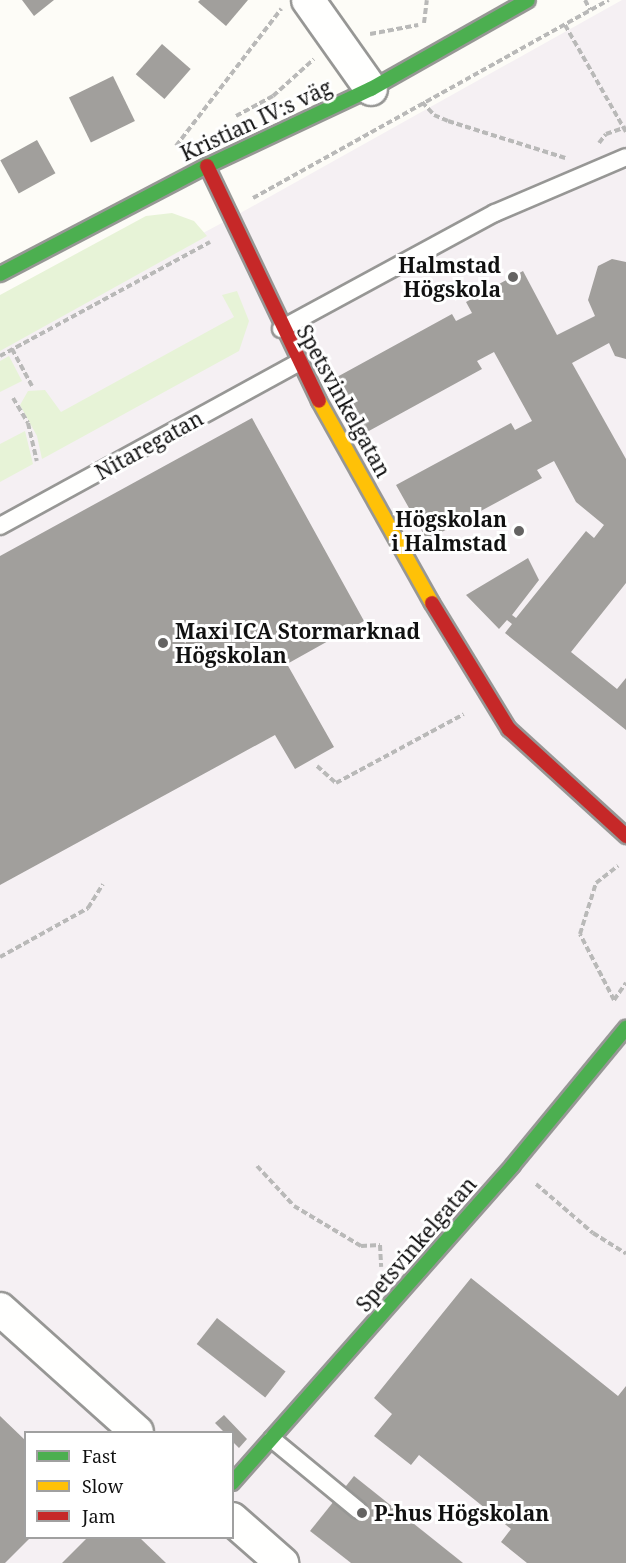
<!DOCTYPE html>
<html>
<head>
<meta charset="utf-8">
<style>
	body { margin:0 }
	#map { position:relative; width:626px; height:1563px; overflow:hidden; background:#fdfcf7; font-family:"Noto Serif",serif }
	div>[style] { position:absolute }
	.industrial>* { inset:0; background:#f5f0f3 }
	.green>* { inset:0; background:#e7f3d7 }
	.building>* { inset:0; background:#a19f9c; transform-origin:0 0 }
	.path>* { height:4px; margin-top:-2px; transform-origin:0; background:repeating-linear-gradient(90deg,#b9b9b8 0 6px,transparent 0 9px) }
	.roads { filter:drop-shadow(2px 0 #979795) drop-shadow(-2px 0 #979795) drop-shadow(0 2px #979795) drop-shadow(0 -2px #979795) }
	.lane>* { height:16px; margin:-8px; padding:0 8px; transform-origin:8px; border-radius:8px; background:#fffffe }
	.street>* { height:32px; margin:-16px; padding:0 16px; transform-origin:16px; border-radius:16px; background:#fffffe }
	.fast>* { height:14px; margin:-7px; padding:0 7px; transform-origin:7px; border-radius:7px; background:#4caf50 }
	.slow>* { height:14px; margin:-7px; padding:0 7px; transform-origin:7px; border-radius:7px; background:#ffc107 }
	.jam>* { height:14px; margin:-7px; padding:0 7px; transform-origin:7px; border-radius:7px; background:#c62828 }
	.dots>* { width:16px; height:16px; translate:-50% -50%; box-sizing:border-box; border:3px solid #fff; border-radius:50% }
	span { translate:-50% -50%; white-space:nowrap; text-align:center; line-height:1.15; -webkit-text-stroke:6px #fff; paint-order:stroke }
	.street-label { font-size:21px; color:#111 }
	.poi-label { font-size:21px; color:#111; font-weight:700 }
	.right { translate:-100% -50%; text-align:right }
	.left { translate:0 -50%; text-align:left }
	.legend { position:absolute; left:24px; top:1431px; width:210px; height:108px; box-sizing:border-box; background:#fff; border:2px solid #a0a0a0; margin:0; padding:8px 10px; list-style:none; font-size:18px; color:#111 }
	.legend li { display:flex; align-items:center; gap:12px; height:30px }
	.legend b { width:30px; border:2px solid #a0a0a0 }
</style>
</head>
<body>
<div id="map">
	<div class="industrial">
		<div style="clip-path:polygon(evenodd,622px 0,626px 0,626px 1563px,0 1563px,0 341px,235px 216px,622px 0,26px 1432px,232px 1432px,232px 1538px,26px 1538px,26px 1432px)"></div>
	</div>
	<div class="green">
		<div style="clip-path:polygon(172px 213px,194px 221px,207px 236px,0 351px,0 295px,146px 216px)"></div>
		<div style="clip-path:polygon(237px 291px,249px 321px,239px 351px,42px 459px,37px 436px,20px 405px,28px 391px,45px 390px,61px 412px,234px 317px,222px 295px)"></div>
		<div style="clip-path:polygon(9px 356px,22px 381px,0 392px,0 361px)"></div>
		<div style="clip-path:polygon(25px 431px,33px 464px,0 482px,0 444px)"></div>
	</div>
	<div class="building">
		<div style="clip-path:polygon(22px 0,54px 0,34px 16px)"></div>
		<div style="clip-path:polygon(200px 0,248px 0,226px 26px,198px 2px)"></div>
		<div style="left:162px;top:44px;width:38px;height:40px;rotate:41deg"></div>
		<div style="left:113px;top:76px;width:50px;height:49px;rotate:64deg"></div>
		<div style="left:37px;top:140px;width:38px;height:42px;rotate:61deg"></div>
		<div style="clip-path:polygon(612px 259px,626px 262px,626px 359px,615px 356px,609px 343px,572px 363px,626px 459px,626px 583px,571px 652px,617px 689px,626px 678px,626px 730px,505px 633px,512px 624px,507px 620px,499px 629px,466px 595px,528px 558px,539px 580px,512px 615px,516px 618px,586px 531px,594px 538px,604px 525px,576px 502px,554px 461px,537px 470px,542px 478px,427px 540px,396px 485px,511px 423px,515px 430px,532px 421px,494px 352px,477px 361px,482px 369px,367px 432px,337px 377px,452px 314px,456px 321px,472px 313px,466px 302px,523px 271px,557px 335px,595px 316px,588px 300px,598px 266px)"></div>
		<div style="clip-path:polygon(252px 418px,364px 621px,287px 664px,334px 747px,295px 769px,275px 735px,0 885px,0 556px)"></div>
		<div style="clip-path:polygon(471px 1278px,618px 1396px,626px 1386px,626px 1563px,527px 1563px,501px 1542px,511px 1529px,419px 1455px,411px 1465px,374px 1436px,392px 1414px,374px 1398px)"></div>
		<div style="left:217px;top:1318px;width:87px;height:33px;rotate:38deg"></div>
		<div style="clip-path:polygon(224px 1415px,247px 1439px,239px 1448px,232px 1441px,232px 1432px,224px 1432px,215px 1423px)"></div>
		<div style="clip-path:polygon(0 1416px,26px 1441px,26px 1538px,30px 1538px,5px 1563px,0 1563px)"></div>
		<div style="clip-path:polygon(354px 1476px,463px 1563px,351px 1563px,310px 1531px)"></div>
		<div style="clip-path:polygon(87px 1538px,140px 1538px,166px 1563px,62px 1563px)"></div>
	</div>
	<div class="path">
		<div style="left:585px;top:0;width:11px;rotate:63deg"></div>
		<div style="left:424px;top:23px;width:23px;rotate:-83deg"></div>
		<div style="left:565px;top:25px;width:123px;rotate:60.3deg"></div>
		<div style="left:370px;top:34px;width:49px;rotate:-10.6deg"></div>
		<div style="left:422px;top:102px;width:18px;rotate:47deg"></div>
		<div style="left:434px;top:115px;width:15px;rotate:23deg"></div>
		<div style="left:448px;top:121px;width:123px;rotate:17.5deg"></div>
		<div style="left:236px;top:116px;width:42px;rotate:-28.4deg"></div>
		<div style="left:273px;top:96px;width:55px;rotate:-42.1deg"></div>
		<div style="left:599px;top:143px;width:11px;rotate:-52deg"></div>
		<div style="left:606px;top:134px;width:21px;rotate:-19deg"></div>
		<div style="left:176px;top:146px;width:173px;rotate:-52.5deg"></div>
		<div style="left:253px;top:198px;width:407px;rotate:-29.1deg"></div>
		<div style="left:12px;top:349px;width:42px;rotate:61.6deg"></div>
		<div style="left:0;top:356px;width:239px;rotate:-28.5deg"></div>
		<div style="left:13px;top:398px;width:29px;rotate:59deg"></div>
		<div style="left:28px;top:423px;width:39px;rotate:77deg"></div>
		<div style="left:317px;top:766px;width:25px;rotate:42deg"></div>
		<div style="left:336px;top:783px;width:145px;rotate:-28.3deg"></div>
		<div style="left:0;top:957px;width:101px;rotate:-29.1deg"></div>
		<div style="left:88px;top:908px;width:28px;rotate:-58deg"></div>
		<div style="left:614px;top:1000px;width:74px;rotate:-117.3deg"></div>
		<div style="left:580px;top:934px;width:53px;rotate:-72.6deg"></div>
		<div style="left:596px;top:883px;width:28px;rotate:-38deg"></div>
		<div style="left:614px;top:1000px;width:21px;rotate:-55deg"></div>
		<div style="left:257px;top:1166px;width:54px;rotate:47.2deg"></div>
		<div style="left:294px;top:1206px;width:78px;rotate:30.8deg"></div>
		<div style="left:361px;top:1246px;width:19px;rotate:-3deg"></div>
		<div style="left:380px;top:1245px;width:22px;rotate:87deg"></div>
		<div style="left:536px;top:1184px;width:75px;rotate:40.7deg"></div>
		<div style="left:593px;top:1233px;width:39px;rotate:32deg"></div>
	</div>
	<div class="roads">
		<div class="lane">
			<div style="left:281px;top:329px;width:243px;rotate:-28.5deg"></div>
			<div style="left:495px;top:213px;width:142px;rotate:-23.1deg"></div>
			<div style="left:0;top:526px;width:340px;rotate:-28.7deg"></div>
			<div style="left:272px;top:1439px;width:112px;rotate:39.5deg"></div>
		</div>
		<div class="street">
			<div style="left:308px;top:0;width:109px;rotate:54.7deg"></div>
			<div style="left:0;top:1309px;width:184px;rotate:41.9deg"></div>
			<div style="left:232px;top:1519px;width:67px;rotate:41.3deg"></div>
		</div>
		<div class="fast">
			<div style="left:0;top:274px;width:233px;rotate:-27.6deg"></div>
			<div style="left:207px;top:166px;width:181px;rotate:-25.2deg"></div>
			<div style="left:371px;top:89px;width:180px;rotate:-29.5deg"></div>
			<div style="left:232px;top:1483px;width:424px;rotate:-48.5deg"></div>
			<div style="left:513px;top:1165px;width:178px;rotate:-50.5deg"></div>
		</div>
		<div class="slow">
			<div style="left:319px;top:401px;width:231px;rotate:60.8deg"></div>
		</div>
		<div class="jam">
			<div style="left:207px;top:166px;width:260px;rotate:64.5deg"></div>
			<div style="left:432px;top:603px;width:148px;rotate:58.6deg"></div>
			<div style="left:509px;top:729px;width:159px;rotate:42.4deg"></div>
		</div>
	</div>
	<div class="dots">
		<div style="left:513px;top:277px;background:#646362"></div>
		<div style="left:519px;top:531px;background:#646362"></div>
		<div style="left:163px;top:643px;background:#646362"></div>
		<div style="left:362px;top:1513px;background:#646362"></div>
	</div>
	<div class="street-label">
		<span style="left:256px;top:120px;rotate:-25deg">Kristian IV:s väg</span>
		<span style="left:344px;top:401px;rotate:61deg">Spetsvinkelgatan</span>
		<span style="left:149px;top:445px;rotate:-29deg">Nitaregatan</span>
		<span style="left:416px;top:1244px;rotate:-49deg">Spetsvinkelgatan</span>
	</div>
	<div class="poi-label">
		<span class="right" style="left:501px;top:277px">Halmstad<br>Högskola</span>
		<span class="right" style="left:507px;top:531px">Högskolan<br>i Halmstad</span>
		<span class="left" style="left:175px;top:643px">Maxi ICA Stormarknad<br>Högskolan</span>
		<span class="left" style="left:374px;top:1513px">P-hus Högskolan</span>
	</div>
	<ul class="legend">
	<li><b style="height:8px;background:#4caf50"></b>Fast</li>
	<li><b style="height:8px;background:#ffc107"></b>Slow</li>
	<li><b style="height:8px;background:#c62828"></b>Jam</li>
	</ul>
</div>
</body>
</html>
